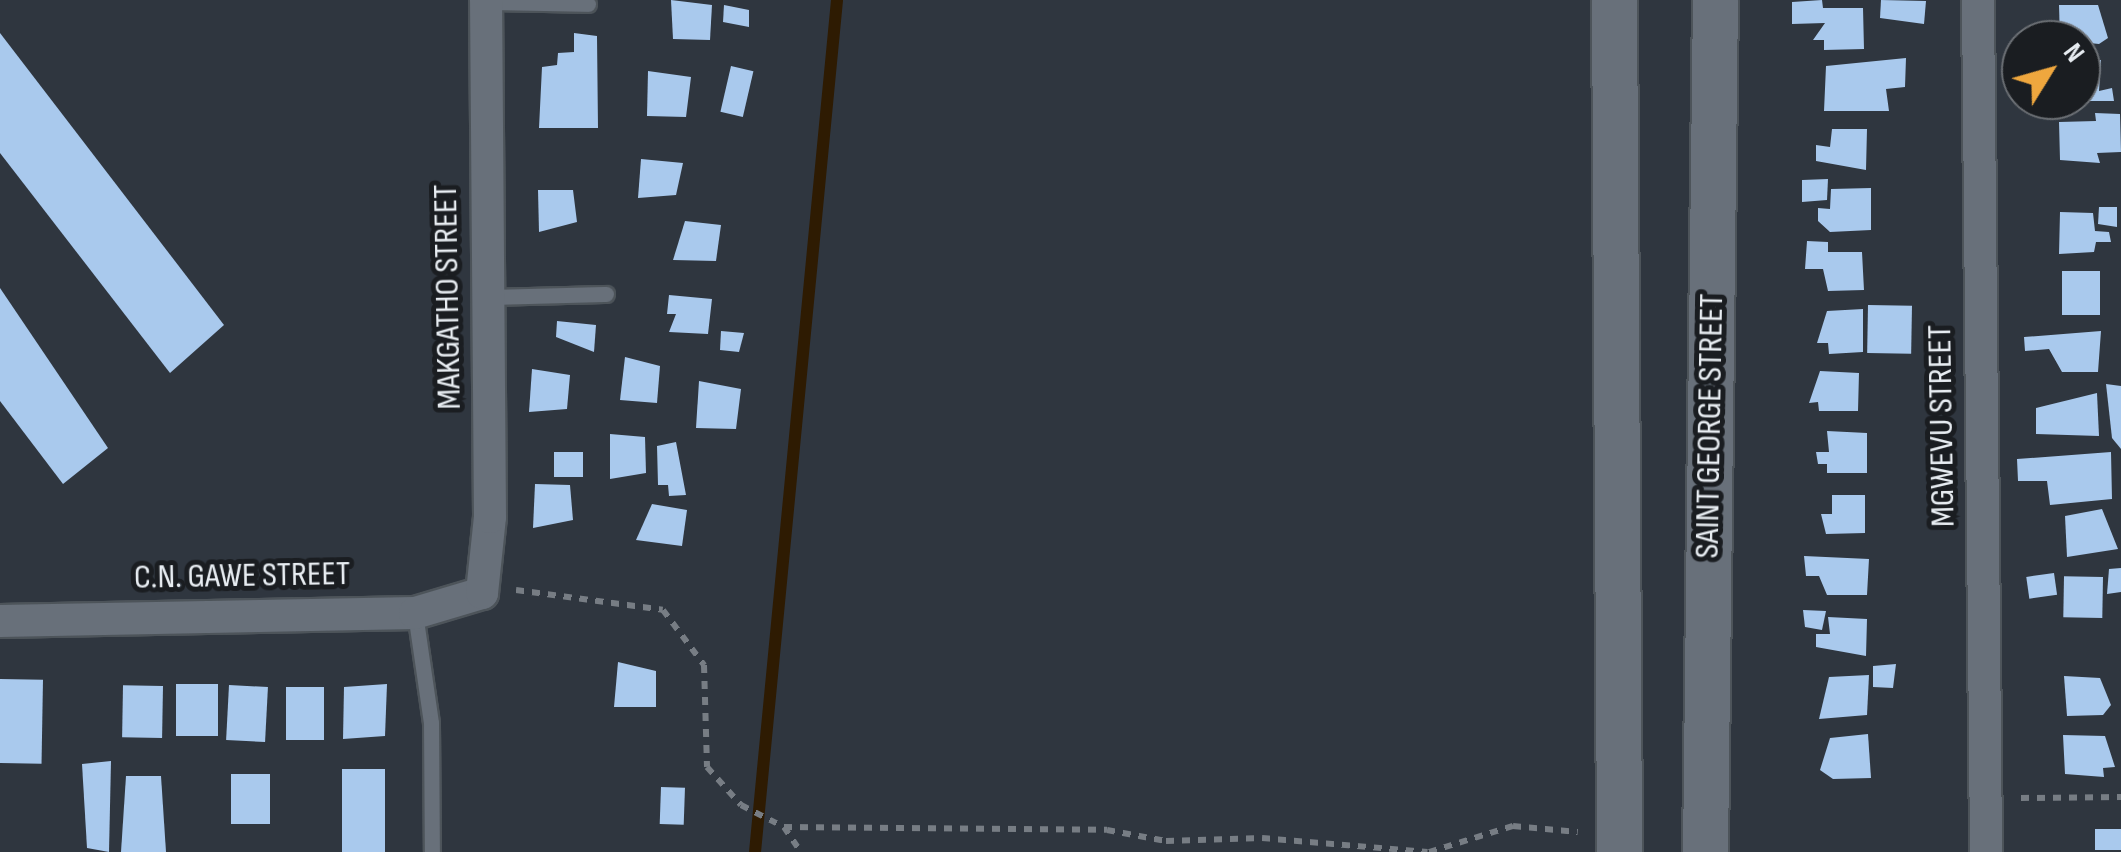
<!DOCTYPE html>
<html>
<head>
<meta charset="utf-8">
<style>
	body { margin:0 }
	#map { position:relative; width:2121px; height:852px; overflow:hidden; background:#2f363f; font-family:"Sofia Sans Condensed",sans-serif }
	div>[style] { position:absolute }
	.stream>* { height:12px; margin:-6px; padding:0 6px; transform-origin:6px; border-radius:6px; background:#2e1b02 }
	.building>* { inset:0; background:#a9c9ed; transform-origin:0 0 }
	.path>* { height:6px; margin-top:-3px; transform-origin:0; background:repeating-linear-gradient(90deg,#777d84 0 8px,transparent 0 16px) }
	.roads { filter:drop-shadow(2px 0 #4d545a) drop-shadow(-2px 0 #4d545a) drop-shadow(0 2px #4d545a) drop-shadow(0 -2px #4d545a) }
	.lane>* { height:15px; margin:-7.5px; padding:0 7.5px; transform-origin:7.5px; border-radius:7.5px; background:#68707a }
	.street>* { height:32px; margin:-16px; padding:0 16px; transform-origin:16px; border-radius:16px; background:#68707a }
	.secondary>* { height:45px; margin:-22.5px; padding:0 22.5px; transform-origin:22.5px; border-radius:22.5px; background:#68707a }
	span { translate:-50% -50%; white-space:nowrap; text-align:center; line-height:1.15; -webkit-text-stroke:10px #1a1d21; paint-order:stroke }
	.street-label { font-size:35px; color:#e8edf2 }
	.north { position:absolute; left:2001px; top:20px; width:100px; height:100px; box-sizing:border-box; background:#1a1d21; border:2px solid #6c7075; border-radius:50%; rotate:53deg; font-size:28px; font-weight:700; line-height:40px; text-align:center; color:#e8edf2 }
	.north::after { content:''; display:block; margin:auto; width:35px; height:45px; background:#efa73e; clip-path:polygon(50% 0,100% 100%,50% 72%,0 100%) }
</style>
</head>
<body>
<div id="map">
	<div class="stream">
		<div style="left:755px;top:852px;width:856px;rotate:-84.5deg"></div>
	</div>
	<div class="building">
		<div style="clip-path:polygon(671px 0,712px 5px,710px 40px,673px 39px)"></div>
		<div style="clip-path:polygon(1822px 0,1823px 8px,1863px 8px,1864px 49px,1824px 50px,1824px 40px,1813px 40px,1825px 23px,1792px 24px,1792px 2px)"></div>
		<div style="clip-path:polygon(1881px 0,1926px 1px,1924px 24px,1880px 18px)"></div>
		<div style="clip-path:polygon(724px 5px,749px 10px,749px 27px,723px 22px)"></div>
		<div style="clip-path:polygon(2059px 5px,2098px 5px,2108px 38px,2099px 44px,2060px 40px)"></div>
		<div style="clip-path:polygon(0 33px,224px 325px,170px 373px,0 153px)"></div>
		<div style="clip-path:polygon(574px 33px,597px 36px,598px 128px,539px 128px,542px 67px,557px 65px,558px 53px,574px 52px)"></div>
		<div style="clip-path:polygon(1906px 58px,1905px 87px,1886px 89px,1889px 111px,1824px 111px,1826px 66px)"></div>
		<div style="clip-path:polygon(2081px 60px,2101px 60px,2099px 91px,2112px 88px,2114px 101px,2081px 101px)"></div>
		<div style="left:731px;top:66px;width:23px;height:47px;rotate:13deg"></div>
		<div style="clip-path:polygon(648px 71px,691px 77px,686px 117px,647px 116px)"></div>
		<div style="clip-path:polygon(2095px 113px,2120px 114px,2121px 152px,2097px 153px,2100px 163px,2060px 160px,2059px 122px,2096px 121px)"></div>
		<div style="clip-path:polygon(1832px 129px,1867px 129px,1866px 170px,1816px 161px,1816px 145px,1830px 147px)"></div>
		<div style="clip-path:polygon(641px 159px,683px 163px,676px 195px,638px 198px)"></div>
		<div style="clip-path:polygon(1828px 179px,1827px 200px,1802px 202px,1802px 180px)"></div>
		<div style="clip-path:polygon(1871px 188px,1871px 230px,1830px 232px,1818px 221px,1818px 208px,1830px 209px,1831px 189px)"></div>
		<div style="clip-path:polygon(538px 190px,573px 190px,577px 222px,539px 232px)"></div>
		<div style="clip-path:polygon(2099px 207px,2117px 207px,2117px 227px,2098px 224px)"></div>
		<div style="clip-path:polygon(2060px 212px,2093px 213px,2095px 231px,2109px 232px,2111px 242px,2096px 242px,2094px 252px,2059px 254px)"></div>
		<div style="clip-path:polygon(685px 221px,721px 225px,716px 261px,673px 260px)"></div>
		<div style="clip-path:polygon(1807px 241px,1828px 242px,1828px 252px,1862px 252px,1864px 290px,1828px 291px,1823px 269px,1805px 269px)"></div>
		<div style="left:2100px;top:271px;width:44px;height:38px;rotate:90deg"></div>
		<div style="clip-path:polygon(0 288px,108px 448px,63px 484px,0 401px)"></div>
		<div style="clip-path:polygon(669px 295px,712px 299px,708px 334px,669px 332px,676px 314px,667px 314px)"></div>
		<div style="left:1868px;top:305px;width:44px;height:48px;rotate:1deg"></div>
		<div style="clip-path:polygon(1863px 309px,1863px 352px,1829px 354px,1828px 343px,1817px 343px,1827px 311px)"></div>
		<div style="clip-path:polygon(557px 321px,596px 325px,594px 352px,556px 337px)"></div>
		<div style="clip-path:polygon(721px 331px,744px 333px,739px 352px,720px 350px)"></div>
		<div style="clip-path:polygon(2101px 331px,2098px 372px,2062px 372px,2049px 349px,2025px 351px,2024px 337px)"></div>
		<div style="clip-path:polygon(625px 357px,660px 366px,657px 403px,620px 400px)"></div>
		<div style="clip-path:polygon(532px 369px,570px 375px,567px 409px,529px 412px)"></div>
		<div style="clip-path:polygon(1820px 371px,1859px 373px,1858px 411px,1819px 411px,1818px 402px,1809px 403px)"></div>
		<div style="clip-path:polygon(699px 381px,741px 389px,736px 429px,696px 428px)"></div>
		<div style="clip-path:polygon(2106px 384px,2121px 386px,2121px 449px,2112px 438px)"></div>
		<div style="clip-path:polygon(2097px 393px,2099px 436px,2036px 434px,2036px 408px)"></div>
		<div style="clip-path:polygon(1827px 431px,1867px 433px,1867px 473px,1827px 473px,1827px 464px,1818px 464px,1816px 452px,1829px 452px)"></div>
		<div style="clip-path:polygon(610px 434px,645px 437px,646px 473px,610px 479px)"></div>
		<div style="clip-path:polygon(676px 442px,686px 495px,669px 496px,668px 485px,658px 485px,657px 446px)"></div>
		<div style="left:554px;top:452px;width:29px;height:25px"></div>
		<div style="clip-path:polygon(2111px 452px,2112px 499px,2050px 505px,2047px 481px,2018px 481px,2017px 459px)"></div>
		<div style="clip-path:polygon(535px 484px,570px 485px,573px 520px,533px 528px)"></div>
		<div style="clip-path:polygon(1832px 495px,1865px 495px,1865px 533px,1826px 534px,1821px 514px,1832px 514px)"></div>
		<div style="clip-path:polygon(652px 504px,687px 510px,682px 546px,636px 540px)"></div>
		<div style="clip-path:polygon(2102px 509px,2118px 549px,2067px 557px,2065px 516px)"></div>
		<div style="clip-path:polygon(1804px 556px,1869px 559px,1867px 595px,1827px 595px,1819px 576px,1806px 576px)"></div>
		<div style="clip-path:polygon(2121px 568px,2121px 592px,2107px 594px,2109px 569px)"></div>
		<div style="left:2054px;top:573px;width:22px;height:28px;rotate:82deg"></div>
		<div style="left:2103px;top:577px;width:41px;height:39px;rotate:91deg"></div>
		<div style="clip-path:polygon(1803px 610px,1826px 611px,1822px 630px,1805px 627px)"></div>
		<div style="clip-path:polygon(1828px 617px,1867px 619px,1866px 656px,1816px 647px,1816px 634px,1830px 634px)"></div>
		<div style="clip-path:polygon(618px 662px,656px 671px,656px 707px,614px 707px)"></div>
		<div style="clip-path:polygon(1896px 664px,1893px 688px,1873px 687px,1873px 666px)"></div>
		<div style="clip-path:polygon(1869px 675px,1867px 715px,1819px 719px,1829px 677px)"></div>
		<div style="clip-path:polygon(2064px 676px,2100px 678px,2111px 705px,2103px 715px,2067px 716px)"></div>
		<div style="left:0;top:679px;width:43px;height:84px;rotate:1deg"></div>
		<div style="left:176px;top:684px;width:42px;height:52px"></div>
		<div style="clip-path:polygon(387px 684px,385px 736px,343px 739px,344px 687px)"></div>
		<div style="left:229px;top:685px;width:39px;height:55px;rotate:3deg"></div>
		<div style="left:163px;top:686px;width:52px;height:40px;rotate:91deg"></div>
		<div style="left:286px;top:687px;width:38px;height:53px"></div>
		<div style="clip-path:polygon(1868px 734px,1871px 778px,1833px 779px,1820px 770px,1830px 738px)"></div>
		<div style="clip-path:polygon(2063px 735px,2105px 736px,2115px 767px,2103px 768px,2104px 777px,2065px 774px)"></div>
		<div style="clip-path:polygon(111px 761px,109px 852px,87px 848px,82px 764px)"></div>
		<div style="left:385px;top:769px;width:83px;height:43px;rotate:90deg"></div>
		<div style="left:231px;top:774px;width:39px;height:50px"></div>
		<div style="clip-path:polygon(126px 776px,161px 776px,166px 852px,121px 852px)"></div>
		<div style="left:661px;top:787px;width:24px;height:37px;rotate:2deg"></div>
		<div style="left:2095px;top:829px;width:26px;height:21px"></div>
	</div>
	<div class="path">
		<div style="left:516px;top:590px;width:148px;rotate:7.7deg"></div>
		<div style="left:663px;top:610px;width:69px;rotate:53.3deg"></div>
		<div style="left:704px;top:665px;width:102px;rotate:88.3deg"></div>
		<div style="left:707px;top:767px;width:51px;rotate:48.2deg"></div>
		<div style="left:741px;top:805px;width:48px;rotate:27.1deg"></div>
		<div style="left:784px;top:827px;width:30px;rotate:56deg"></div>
		<div style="left:2021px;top:798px;width:100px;rotate:-0.6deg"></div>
		<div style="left:784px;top:827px;width:323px;rotate:0.5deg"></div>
		<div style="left:1107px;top:830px;width:60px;rotate:10.6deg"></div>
		<div style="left:1166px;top:841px;width:96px;rotate:-1.8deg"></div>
		<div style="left:1262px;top:838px;width:166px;rotate:4.8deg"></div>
		<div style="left:1429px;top:852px;width:88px;rotate:-17.2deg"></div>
		<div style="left:1513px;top:826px;width:65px;rotate:5.3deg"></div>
	</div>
	<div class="roads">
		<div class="lane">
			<div style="left:486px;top:2px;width:102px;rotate:1.1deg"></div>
			<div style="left:488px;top:297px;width:118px;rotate:-1.5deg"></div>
			<div style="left:415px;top:613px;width:111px;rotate:81.7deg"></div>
			<div style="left:431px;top:723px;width:129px;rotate:89.6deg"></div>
		</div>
		<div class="street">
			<div style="left:1978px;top:0;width:852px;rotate:89.46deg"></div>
			<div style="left:0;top:621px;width:415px;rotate:-1.1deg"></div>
			<div style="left:415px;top:613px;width:70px;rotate:-16.6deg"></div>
			<div style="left:482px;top:593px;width:76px;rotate:-84deg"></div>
			<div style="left:490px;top:517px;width:517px;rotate:-90.44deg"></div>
		</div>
		<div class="secondary">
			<div style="left:1614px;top:0;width:852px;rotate:89.66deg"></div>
			<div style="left:1705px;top:852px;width:852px;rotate:-89.33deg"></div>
		</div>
	</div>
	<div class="street-label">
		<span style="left:448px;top:297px;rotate:-91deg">MAKGATHO STREET</span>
		<span style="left:1710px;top:426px;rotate:-89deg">SAINT GEORGE STREET</span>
		<span style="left:1942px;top:426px;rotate:-91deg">MGWEVU STREET</span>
		<span style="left:242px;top:576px;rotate:-1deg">C.N. GAWE STREET</span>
	</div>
	<div class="north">N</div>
</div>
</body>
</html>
